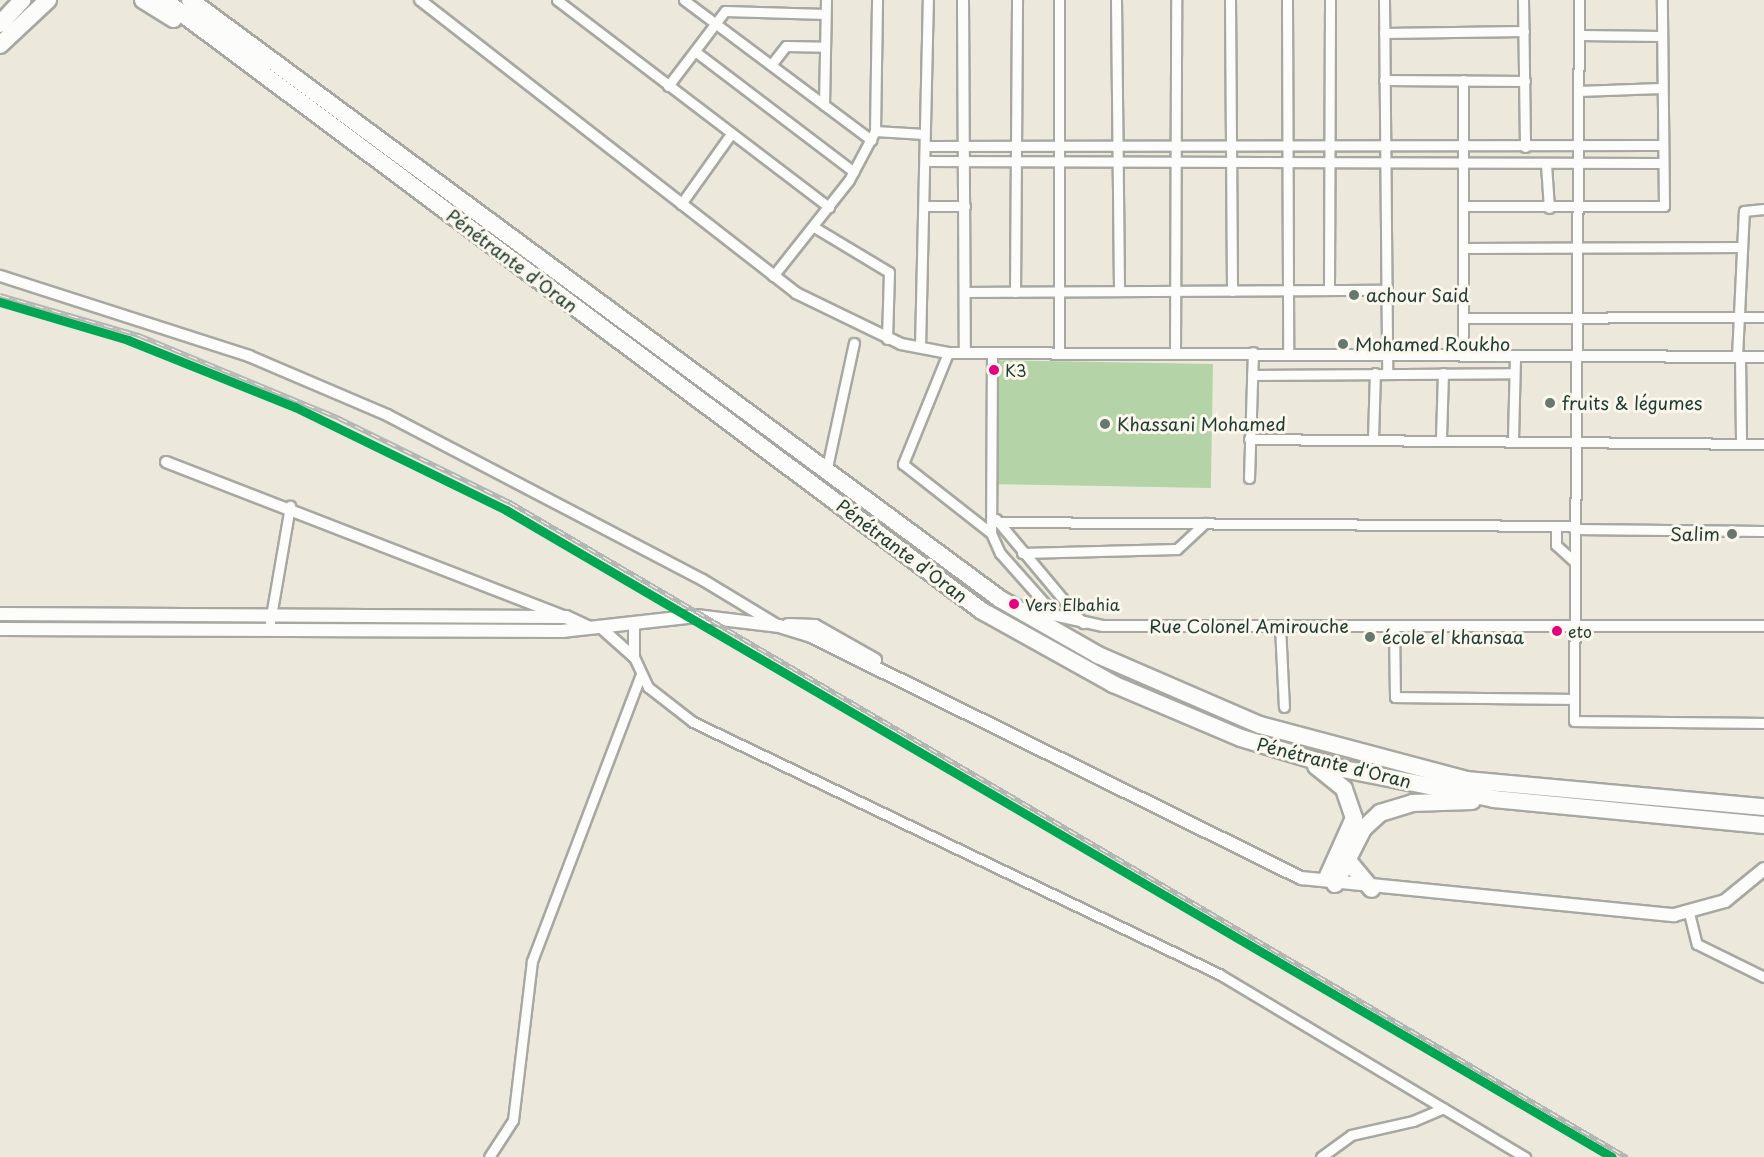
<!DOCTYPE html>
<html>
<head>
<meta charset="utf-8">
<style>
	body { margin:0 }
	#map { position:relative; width:1764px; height:1157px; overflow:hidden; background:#ece8dc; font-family:"Playpen Sans",sans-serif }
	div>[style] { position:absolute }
	.green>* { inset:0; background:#b4d4a7; transform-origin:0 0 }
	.roads { filter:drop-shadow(2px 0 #a7a8a1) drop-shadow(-2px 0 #a7a8a1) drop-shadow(0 2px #a7a8a1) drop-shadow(0 -2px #a7a8a1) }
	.minor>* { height:9px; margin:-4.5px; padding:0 4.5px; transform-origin:4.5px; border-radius:4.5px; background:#fcfcfa }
	.tertiary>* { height:10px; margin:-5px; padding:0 5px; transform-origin:5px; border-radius:5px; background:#fcfcfa }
	.secondary>* { height:12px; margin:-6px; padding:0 6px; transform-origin:6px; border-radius:6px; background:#fcfcfa }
	.motorway>* { height:16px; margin:-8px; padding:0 8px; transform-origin:8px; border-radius:8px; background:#fcfcfa }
	.rail>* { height:5px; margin-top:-2.5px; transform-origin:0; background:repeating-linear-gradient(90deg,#fbf7ec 0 9px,#b3b6b3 0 18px); box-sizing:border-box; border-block:2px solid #b3b6b3 }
	.rail-1>* { height:9px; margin:-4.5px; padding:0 4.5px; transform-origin:4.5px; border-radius:4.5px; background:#00a651 }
	.dots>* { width:16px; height:16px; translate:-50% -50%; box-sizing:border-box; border:3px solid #fbf7ec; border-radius:50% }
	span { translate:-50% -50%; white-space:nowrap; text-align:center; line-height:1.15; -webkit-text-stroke:6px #fbf7ec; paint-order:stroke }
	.bus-label { font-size:16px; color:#1f3d34 }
	.left { translate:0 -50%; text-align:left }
	.street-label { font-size:18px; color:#1f3d34 }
	.poi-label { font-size:18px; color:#1f3d34 }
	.right { translate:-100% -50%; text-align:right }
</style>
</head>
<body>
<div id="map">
	<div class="green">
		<div style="left:1213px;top:364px;width:124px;height:215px;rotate:91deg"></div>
	</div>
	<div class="roads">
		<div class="minor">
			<div style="left:557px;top:0;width:342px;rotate:37.3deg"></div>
			<div style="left:684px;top:0;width:234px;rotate:36.8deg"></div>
			<div style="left:1116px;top:0;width:291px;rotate:89.4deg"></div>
			<div style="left:1230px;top:0;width:291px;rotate:89.6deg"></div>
			<div style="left:1287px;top:0;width:353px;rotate:89.8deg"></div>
			<div style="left:1384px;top:0;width:373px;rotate:89.5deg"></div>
			<div style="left:1523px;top:0;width:147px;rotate:89.2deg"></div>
			<div style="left:1579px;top:0;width:721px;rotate:90.4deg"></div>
			<div style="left:1574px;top:721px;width:190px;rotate:0.6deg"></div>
			<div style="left:1384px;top:33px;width:140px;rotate:-0.8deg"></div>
			<div style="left:1579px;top:35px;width:83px;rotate:0.7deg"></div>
			<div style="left:696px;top:52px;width:198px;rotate:37.2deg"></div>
			<div style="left:771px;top:65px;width:24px;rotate:-52deg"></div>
			<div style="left:786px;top:46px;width:39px;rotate:1deg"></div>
			<div style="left:1384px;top:80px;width:141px;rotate:0.4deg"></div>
			<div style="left:1463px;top:80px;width:274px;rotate:90deg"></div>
			<div style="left:668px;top:86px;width:94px;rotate:-52.8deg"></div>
			<div style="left:725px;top:11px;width:100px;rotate:1.7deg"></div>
			<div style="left:1578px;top:91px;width:83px;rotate:-2.1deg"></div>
			<div style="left:824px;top:105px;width:105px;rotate:-88.9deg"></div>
			<div style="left:875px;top:131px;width:131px;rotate:-89.1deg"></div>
			<div style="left:925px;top:146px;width:736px;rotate:-0.08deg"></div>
			<div style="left:926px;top:161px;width:735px;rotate:0.16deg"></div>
			<div style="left:1546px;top:164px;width:44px;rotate:86.1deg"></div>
			<div style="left:681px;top:204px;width:86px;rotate:-54.5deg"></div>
			<div style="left:925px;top:206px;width:40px"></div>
			<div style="left:1465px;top:206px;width:199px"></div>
			<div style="left:1664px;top:206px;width:206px;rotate:-90.6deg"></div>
			<div style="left:814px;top:227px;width:87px;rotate:31deg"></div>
			<div style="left:889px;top:272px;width:67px;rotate:91.7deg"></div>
			<div style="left:1466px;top:248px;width:276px;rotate:-0.2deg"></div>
			<div style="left:773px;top:276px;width:122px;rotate:-51.6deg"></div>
			<div style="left:849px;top:180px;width:55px;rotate:-62deg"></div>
			<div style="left:875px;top:131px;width:49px;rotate:3.5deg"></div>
			<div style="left:1329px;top:290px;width:290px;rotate:-89.8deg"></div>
			<div style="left:965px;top:292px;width:421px;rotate:-0.3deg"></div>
			<div style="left:1015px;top:292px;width:292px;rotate:-89.6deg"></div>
			<div style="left:1465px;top:318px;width:299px;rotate:-0.2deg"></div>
			<div style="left:920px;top:347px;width:347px;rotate:-88.7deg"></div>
			<div style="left:1175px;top:352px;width:352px;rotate:-89.8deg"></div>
			<div style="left:948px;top:353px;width:120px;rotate:112.1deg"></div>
			<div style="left:903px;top:464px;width:112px;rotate:38.1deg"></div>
			<div style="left:992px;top:353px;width:180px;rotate:90.3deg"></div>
			<div style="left:991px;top:533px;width:22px;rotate:66deg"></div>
			<div style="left:1000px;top:553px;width:84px;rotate:48.4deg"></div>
			<div style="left:1059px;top:353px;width:353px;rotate:-90deg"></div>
			<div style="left:1737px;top:357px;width:146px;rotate:-87.3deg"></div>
			<div style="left:1744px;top:211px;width:20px;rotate:-6deg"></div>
			<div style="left:1740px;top:357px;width:87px;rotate:89.3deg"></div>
			<div style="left:1252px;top:375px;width:262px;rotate:-0.4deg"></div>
			<div style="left:1441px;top:437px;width:64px;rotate:-88.2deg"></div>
			<div style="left:1249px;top:439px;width:515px;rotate:0.56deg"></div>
			<div style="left:1373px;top:439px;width:66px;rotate:-88.3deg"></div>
			<div style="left:1513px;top:439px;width:84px;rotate:-88.6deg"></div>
			<div style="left:826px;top:472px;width:132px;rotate:-77.8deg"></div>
			<div style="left:1249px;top:478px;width:126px;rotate:-88.2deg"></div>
			<div style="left:996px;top:519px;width:136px;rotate:50.1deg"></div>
			<div style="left:997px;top:522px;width:577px;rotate:0.4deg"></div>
			<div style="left:1556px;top:526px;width:19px;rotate:90deg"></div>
			<div style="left:1556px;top:545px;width:24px;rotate:42deg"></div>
			<div style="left:1574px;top:529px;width:190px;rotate:0.6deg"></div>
			<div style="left:1022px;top:553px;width:155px;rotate:-1.5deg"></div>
			<div style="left:1177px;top:549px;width:38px;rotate:-43deg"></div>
			<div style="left:270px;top:622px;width:118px;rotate:-80.2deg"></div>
			<div style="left:1280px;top:626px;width:81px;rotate:87.2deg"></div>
			<div style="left:1394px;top:626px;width:71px;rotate:89.2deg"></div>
			<div style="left:1395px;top:697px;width:178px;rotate:0.6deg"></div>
			<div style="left:634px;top:657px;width:33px;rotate:65deg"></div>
			<div style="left:648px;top:687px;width:57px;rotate:37.9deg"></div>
			<div style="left:693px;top:722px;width:583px;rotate:25.6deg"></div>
			<div style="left:1219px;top:974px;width:357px;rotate:30.9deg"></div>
			<div style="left:1689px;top:913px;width:32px;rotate:76deg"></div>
			<div style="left:1697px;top:944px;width:75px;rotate:26.2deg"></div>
			<div style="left:489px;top:1157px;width:44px;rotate:-57deg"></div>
			<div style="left:513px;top:1120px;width:160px;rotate:-83.2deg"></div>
			<div style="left:532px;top:961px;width:307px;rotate:-69.2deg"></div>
			<div style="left:1321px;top:1157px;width:37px;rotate:-36deg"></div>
			<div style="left:1351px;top:1135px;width:64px;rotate:-12.7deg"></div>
			<div style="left:1413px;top:1121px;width:33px;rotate:-23deg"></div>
		</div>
		<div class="tertiary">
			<div style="left:420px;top:0;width:477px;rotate:37.9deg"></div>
			<div style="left:796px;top:293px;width:117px;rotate:25.9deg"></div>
			<div style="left:901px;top:344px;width:48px;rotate:10.8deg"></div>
			<div style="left:948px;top:353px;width:816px;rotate:0.28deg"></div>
			<div style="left:963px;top:0;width:353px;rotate:89.7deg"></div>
			<div style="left:0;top:276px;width:262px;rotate:17.8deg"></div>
			<div style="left:249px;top:356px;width:150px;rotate:23.1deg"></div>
			<div style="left:387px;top:415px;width:356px;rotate:27.6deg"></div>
			<div style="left:703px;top:580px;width:89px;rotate:31.2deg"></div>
			<div style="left:166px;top:462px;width:428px;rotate:21.2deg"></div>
			<div style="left:1031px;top:610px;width:74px;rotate:12.5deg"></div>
			<div style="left:1103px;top:626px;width:661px"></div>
			<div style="left:599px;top:626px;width:47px;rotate:41.5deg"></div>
			<div style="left:634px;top:657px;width:35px;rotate:-90deg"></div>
		</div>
		<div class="secondary">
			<div style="left:0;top:614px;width:566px;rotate:0.3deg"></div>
			<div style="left:566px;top:617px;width:23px;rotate:25deg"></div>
			<div style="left:788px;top:625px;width:27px;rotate:2deg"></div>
			<div style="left:815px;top:626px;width:69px;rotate:29.5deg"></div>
			<div style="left:0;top:629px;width:562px;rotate:0.2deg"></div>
			<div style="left:562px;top:631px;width:135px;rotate:-6.4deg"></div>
			<div style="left:696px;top:616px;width:84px;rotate:6.9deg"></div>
			<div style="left:779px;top:626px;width:34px;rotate:17deg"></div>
			<div style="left:811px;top:636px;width:547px;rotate:26.28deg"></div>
			<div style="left:1301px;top:878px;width:375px;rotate:5.7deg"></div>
			<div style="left:1674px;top:915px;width:53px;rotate:-15.4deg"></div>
			<div style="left:1725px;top:901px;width:50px;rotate:-39.4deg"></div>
		</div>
		<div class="motorway">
			<div style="left:143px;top:0;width:36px;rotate:32deg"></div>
			<div style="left:164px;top:0;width:1021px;rotate:36.76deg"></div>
			<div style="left:982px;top:611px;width:150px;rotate:29.1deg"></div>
			<div style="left:1113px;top:684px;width:139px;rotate:22.9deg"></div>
			<div style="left:1241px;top:738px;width:107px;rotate:16.9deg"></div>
			<div style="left:1343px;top:769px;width:154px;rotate:11.2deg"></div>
			<div style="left:1494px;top:799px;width:271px;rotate:5.5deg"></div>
			<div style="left:190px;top:0;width:1007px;rotate:36.48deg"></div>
			<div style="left:1000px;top:599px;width:113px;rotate:29.7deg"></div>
			<div style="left:1098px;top:655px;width:176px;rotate:23.4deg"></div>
			<div style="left:1260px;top:725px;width:213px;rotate:14.9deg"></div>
			<div style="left:1466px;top:780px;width:299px;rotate:5.2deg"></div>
			<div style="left:0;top:24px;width:33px;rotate:-47deg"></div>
			<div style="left:0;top:45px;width:66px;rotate:-43.2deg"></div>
			<div style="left:1316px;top:766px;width:36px;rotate:39deg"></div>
			<div style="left:1344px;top:789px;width:31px;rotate:71deg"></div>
			<div style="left:1354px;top:818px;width:66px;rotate:114.2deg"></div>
			<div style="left:1349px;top:862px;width:35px;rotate:50deg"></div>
			<div style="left:1335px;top:884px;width:62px;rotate:-63deg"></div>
			<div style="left:1363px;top:829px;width:23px;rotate:-43deg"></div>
			<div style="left:1380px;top:813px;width:34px;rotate:-17deg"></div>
			<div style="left:1412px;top:803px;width:60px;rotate:-1.9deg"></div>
		</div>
	</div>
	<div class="rail">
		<div style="left:0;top:295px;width:145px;rotate:16.1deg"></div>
		<div style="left:139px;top:335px;width:217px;rotate:22.5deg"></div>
		<div style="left:339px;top:418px;width:191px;rotate:26.2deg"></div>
		<div style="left:510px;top:502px;width:1295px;rotate:30.39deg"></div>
	</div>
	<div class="rail-1">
		<div style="left:0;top:302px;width:134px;rotate:16.5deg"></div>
		<div style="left:128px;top:340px;width:180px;rotate:21.9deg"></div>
		<div style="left:295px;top:407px;width:235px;rotate:26deg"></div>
		<div style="left:506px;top:510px;width:1281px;rotate:30.33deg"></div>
	</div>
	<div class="dots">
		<div style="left:1354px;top:295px;background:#67796f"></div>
		<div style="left:1343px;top:344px;background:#67796f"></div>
		<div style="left:994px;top:370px;background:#e5007d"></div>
		<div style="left:1550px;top:403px;background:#67796f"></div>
		<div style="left:1105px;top:424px;background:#67796f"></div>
		<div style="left:1732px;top:534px;background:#67796f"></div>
		<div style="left:1014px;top:604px;background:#e5007d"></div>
		<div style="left:1557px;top:631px;background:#e5007d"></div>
		<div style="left:1370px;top:637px;background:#67796f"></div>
	</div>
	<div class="bus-label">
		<span class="left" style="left:1005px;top:370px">K3</span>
		<span class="left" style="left:1025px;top:604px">Vers Elbahia</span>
		<span class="left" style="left:1568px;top:631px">eto</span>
	</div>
	<div class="street-label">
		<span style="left:512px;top:261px;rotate:37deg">Pénétrante d'Oran</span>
		<span style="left:902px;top:551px;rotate:37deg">Pénétrante d'Oran</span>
		<span style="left:1249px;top:626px">Rue Colonel Amirouche</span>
		<span style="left:1334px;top:763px;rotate:14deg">Pénétrante d'Oran</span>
	</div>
	<div class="poi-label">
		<span class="left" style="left:1366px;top:295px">achour Said</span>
		<span class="left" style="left:1355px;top:344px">Mohamed Roukho</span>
		<span class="left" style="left:1562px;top:403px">fruits &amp; légumes</span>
		<span class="left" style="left:1117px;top:424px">Khassani Mohamed</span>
		<span class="right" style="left:1720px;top:534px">Salim</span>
		<span class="left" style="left:1382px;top:637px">école el khansaa</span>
	</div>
</div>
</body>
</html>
